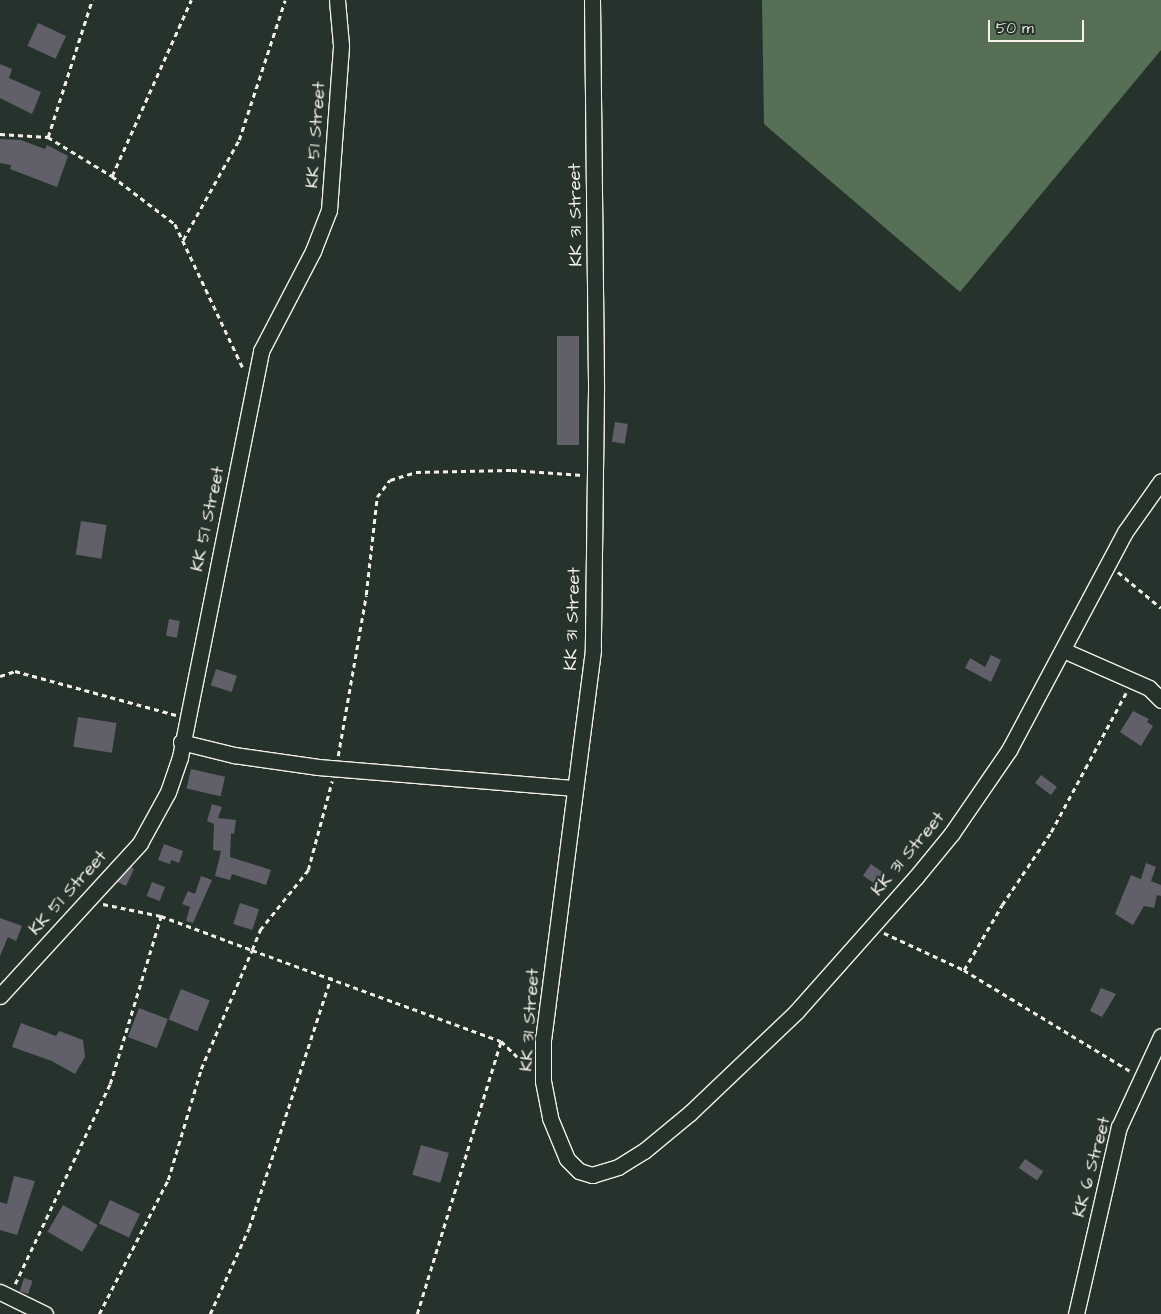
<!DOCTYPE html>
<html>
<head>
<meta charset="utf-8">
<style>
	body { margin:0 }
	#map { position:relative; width:1161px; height:1314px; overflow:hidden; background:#26332d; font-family:"Architects Daughter",sans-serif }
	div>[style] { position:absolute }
	.green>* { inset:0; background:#577055 }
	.building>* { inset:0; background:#615f6a; transform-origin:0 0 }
	.path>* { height:2.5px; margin-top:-1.25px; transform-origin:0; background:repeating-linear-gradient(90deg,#f4f1e8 0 5px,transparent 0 9px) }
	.roads { filter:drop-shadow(1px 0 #f4f1e8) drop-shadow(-1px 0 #f4f1e8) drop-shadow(0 1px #f4f1e8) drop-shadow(0 -1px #f4f1e8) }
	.street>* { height:15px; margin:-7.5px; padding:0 7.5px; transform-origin:7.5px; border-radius:7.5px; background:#26332d }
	span { translate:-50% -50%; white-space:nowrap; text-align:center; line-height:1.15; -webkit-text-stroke:4.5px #26332d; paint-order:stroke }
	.street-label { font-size:18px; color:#f4f1e8 }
	.scale { position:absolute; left:988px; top:20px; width:96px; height:22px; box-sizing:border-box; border:2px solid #f4f1e8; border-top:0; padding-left:6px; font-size:15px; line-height:18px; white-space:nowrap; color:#f4f1e8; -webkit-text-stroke:4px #26332d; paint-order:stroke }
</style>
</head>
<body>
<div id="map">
	<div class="green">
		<div style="clip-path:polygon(762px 0,1161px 0,1161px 50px,960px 292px,764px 124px)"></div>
	</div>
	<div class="building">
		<div style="left:38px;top:23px;width:31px;height:25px;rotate:25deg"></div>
		<div style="clip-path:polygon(0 64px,12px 69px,9px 78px,41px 92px,32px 114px,0 98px)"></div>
		<div style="clip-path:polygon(0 139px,21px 140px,45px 149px,47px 145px,68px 156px,57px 187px,10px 169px,11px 165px,0 163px)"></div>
		<div style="left:557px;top:336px;width:22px;height:109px"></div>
		<div style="left:615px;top:422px;width:13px;height:20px;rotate:9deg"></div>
		<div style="left:81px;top:521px;width:26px;height:34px;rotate:9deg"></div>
		<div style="left:169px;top:619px;width:11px;height:17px;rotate:10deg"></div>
		<div style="clip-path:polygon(991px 655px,1001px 660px,991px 682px,965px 668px,970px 658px,985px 667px)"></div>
		<div style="left:216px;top:669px;width:22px;height:17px;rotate:18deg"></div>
		<div style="clip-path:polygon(1133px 711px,1149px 719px,1147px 722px,1153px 726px,1141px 746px,1120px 732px)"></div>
		<div style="left:78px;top:717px;width:39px;height:30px;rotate:9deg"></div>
		<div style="left:191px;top:769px;width:35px;height:20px;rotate:13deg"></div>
		<div style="left:1041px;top:775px;width:20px;height:10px;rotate:37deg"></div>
		<div style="clip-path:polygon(212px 804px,222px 807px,218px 818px,236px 820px,234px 834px,231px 833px,230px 857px,271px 870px,266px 885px,232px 874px,230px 880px,215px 876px,221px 851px,213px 850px,214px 824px,207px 821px)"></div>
		<div style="clip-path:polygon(164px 844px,183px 851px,179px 863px,171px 860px,170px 864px,158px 860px)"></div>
		<div style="clip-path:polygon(1146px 863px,1156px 867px,1151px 881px,1161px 885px,1161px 896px,1157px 895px,1154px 908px,1144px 906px,1133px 925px,1115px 914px,1131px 875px,1141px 879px)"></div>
		<div style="left:871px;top:864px;width:16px;height:14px;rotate:35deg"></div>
		<div style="clip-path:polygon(131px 867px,134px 869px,126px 886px,117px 882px)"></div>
		<div style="clip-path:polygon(201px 876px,212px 880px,193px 923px,186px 921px,190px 907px,182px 904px,188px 891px,195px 894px)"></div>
		<div style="left:152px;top:882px;width:14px;height:15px;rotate:21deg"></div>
		<div style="left:240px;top:903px;width:20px;height:22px;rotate:18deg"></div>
		<div style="clip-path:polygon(0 918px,22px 926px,16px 941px,8px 937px,0 956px)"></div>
		<div style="clip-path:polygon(1101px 988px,1116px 994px,1102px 1017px,1090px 1011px)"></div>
		<div style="left:181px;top:989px;width:31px;height:33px;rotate:22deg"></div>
		<div style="left:139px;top:1008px;width:31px;height:31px;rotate:21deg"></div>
		<div style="clip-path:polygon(21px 1023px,56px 1036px,59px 1031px,83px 1040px,85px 1057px,75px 1074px,52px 1061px,12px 1047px)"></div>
		<div style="left:421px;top:1145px;width:29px;height:31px;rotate:16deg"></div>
		<div style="left:1025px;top:1159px;width:22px;height:11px;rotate:34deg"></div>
		<div style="clip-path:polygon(14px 1176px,35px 1181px,17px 1235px,0 1230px,0 1202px,7px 1204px)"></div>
		<div style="left:110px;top:1200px;width:33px;height:26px;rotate:25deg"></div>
		<div style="left:63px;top:1205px;width:40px;height:31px;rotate:30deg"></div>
		<div style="left:24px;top:1278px;width:9px;height:14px;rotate:18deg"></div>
	</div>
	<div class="path">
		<div style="left:0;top:134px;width:48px;rotate:3.6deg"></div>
		<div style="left:48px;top:137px;width:75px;rotate:31.4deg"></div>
		<div style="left:112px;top:176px;width:79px;rotate:37.3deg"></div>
		<div style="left:175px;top:224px;width:159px;rotate:64.7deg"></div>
		<div style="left:48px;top:137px;width:144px;rotate:-72.2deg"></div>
		<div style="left:112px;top:176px;width:193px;rotate:-65.8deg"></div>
		<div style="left:183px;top:240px;width:115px;rotate:-60.8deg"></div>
		<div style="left:239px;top:140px;width:147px;rotate:-71.8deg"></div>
		<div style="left:1118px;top:572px;width:56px;rotate:39.9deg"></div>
		<div style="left:0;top:676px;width:16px;rotate:-18deg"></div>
		<div style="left:15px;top:671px;width:167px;rotate:15.3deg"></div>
		<div style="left:338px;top:756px;width:163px;rotate:-80.1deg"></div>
		<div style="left:366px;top:595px;width:99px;rotate:-83.6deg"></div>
		<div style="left:377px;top:497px;width:21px;rotate:-53deg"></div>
		<div style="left:390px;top:480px;width:27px;rotate:-17deg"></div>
		<div style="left:416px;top:472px;width:96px;rotate:-1.2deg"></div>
		<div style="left:512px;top:470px;width:71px;rotate:4deg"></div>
		<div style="left:103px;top:904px;width:59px;rotate:11.7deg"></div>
		<div style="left:161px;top:916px;width:97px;rotate:20.5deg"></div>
		<div style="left:252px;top:950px;width:22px;rotate:-68deg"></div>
		<div style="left:260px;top:930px;width:77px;rotate:-51.3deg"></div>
		<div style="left:308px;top:870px;width:92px;rotate:-74.9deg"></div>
		<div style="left:884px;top:933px;width:88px;rotate:24.8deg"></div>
		<div style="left:964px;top:970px;width:194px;rotate:31.3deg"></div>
		<div style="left:964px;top:970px;width:75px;rotate:-59.7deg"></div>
		<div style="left:1002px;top:905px;width:88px;rotate:-56.1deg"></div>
		<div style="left:1051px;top:832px;width:158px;rotate:-61.7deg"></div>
		<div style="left:15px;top:1284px;width:221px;rotate:-64.6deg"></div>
		<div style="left:110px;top:1084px;width:176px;rotate:-73.1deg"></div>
		<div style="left:99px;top:1314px;width:151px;rotate:-62.8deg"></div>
		<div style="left:168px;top:1180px;width:116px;rotate:-73.4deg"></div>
		<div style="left:201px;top:1069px;width:129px;rotate:-66.8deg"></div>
		<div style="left:252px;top:950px;width:265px;rotate:20.1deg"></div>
		<div style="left:501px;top:1041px;width:40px;rotate:44deg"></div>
		<div style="left:210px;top:1314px;width:94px;rotate:-65.6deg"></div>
		<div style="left:249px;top:1228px;width:264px;rotate:-71.9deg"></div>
		<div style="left:417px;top:1314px;width:286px;rotate:-72.9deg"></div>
	</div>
	<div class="roads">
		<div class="street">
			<div style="left:592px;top:0;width:390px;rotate:89.4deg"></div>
			<div style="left:596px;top:390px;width:260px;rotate:90.7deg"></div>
			<div style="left:593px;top:650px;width:391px;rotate:97.3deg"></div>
			<div style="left:543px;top:1038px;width:43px;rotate:90deg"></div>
			<div style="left:543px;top:1081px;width:38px;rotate:79deg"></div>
			<div style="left:550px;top:1118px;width:44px;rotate:67.5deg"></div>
			<div style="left:567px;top:1159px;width:17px;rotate:45deg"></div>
			<div style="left:579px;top:1171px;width:14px;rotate:17deg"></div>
			<div style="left:592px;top:1175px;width:27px;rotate:-17deg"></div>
			<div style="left:618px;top:1167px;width:31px;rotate:-32deg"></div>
			<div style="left:644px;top:1151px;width:60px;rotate:-39.6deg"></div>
			<div style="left:690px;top:1113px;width:146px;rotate:-43.6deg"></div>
			<div style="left:796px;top:1012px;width:181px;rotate:-48.4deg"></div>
			<div style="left:916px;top:877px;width:57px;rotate:-50.7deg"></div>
			<div style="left:952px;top:833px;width:101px;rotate:-55.5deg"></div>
			<div style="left:1009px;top:750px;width:247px;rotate:-62deg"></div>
			<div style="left:1125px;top:532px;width:62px;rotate:-54.8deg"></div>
			<div style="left:1063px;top:650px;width:94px;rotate:23.8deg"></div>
			<div style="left:1149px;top:688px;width:17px;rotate:45deg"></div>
			<div style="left:181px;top:742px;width:55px;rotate:13.8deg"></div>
			<div style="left:234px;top:755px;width:85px;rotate:8.1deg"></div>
			<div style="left:318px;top:767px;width:258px;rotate:4.7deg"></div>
			<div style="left:0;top:996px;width:207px;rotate:-47.5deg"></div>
			<div style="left:140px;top:843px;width:58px;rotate:-61.2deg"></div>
			<div style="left:168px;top:792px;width:37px;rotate:-71deg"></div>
			<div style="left:180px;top:757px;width:414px;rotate:-78.7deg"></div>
			<div style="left:261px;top:351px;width:113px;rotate:-62.5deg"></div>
			<div style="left:313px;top:251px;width:44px;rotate:-68.7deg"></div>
			<div style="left:329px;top:210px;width:165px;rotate:-85.8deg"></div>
			<div style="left:341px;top:45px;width:45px;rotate:-95.1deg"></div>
			<div style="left:0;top:1292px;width:50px;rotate:26.1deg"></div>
			<div style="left:1076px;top:1314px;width:192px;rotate:-77.1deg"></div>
			<div style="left:1119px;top:1127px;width:100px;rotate:-65.2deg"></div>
		</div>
	</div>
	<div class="street-label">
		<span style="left:316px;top:135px;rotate:-86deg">KK 51 Street</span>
		<span style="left:576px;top:215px;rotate:-91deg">KK 31 Street</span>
		<span style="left:208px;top:519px;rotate:-78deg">KK 51 Street</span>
		<span style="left:573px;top:619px;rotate:-88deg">KK 31 Street</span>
		<span style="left:908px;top:854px;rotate:-50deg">KK 31 Street</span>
		<span style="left:68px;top:893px;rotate:-48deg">KK 51 Street</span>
		<span style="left:530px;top:1020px;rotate:-86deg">KK 31 Street</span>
		<span style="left:1092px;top:1167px;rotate:-75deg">KK 6 Street</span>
	</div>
	<div class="scale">50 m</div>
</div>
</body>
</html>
